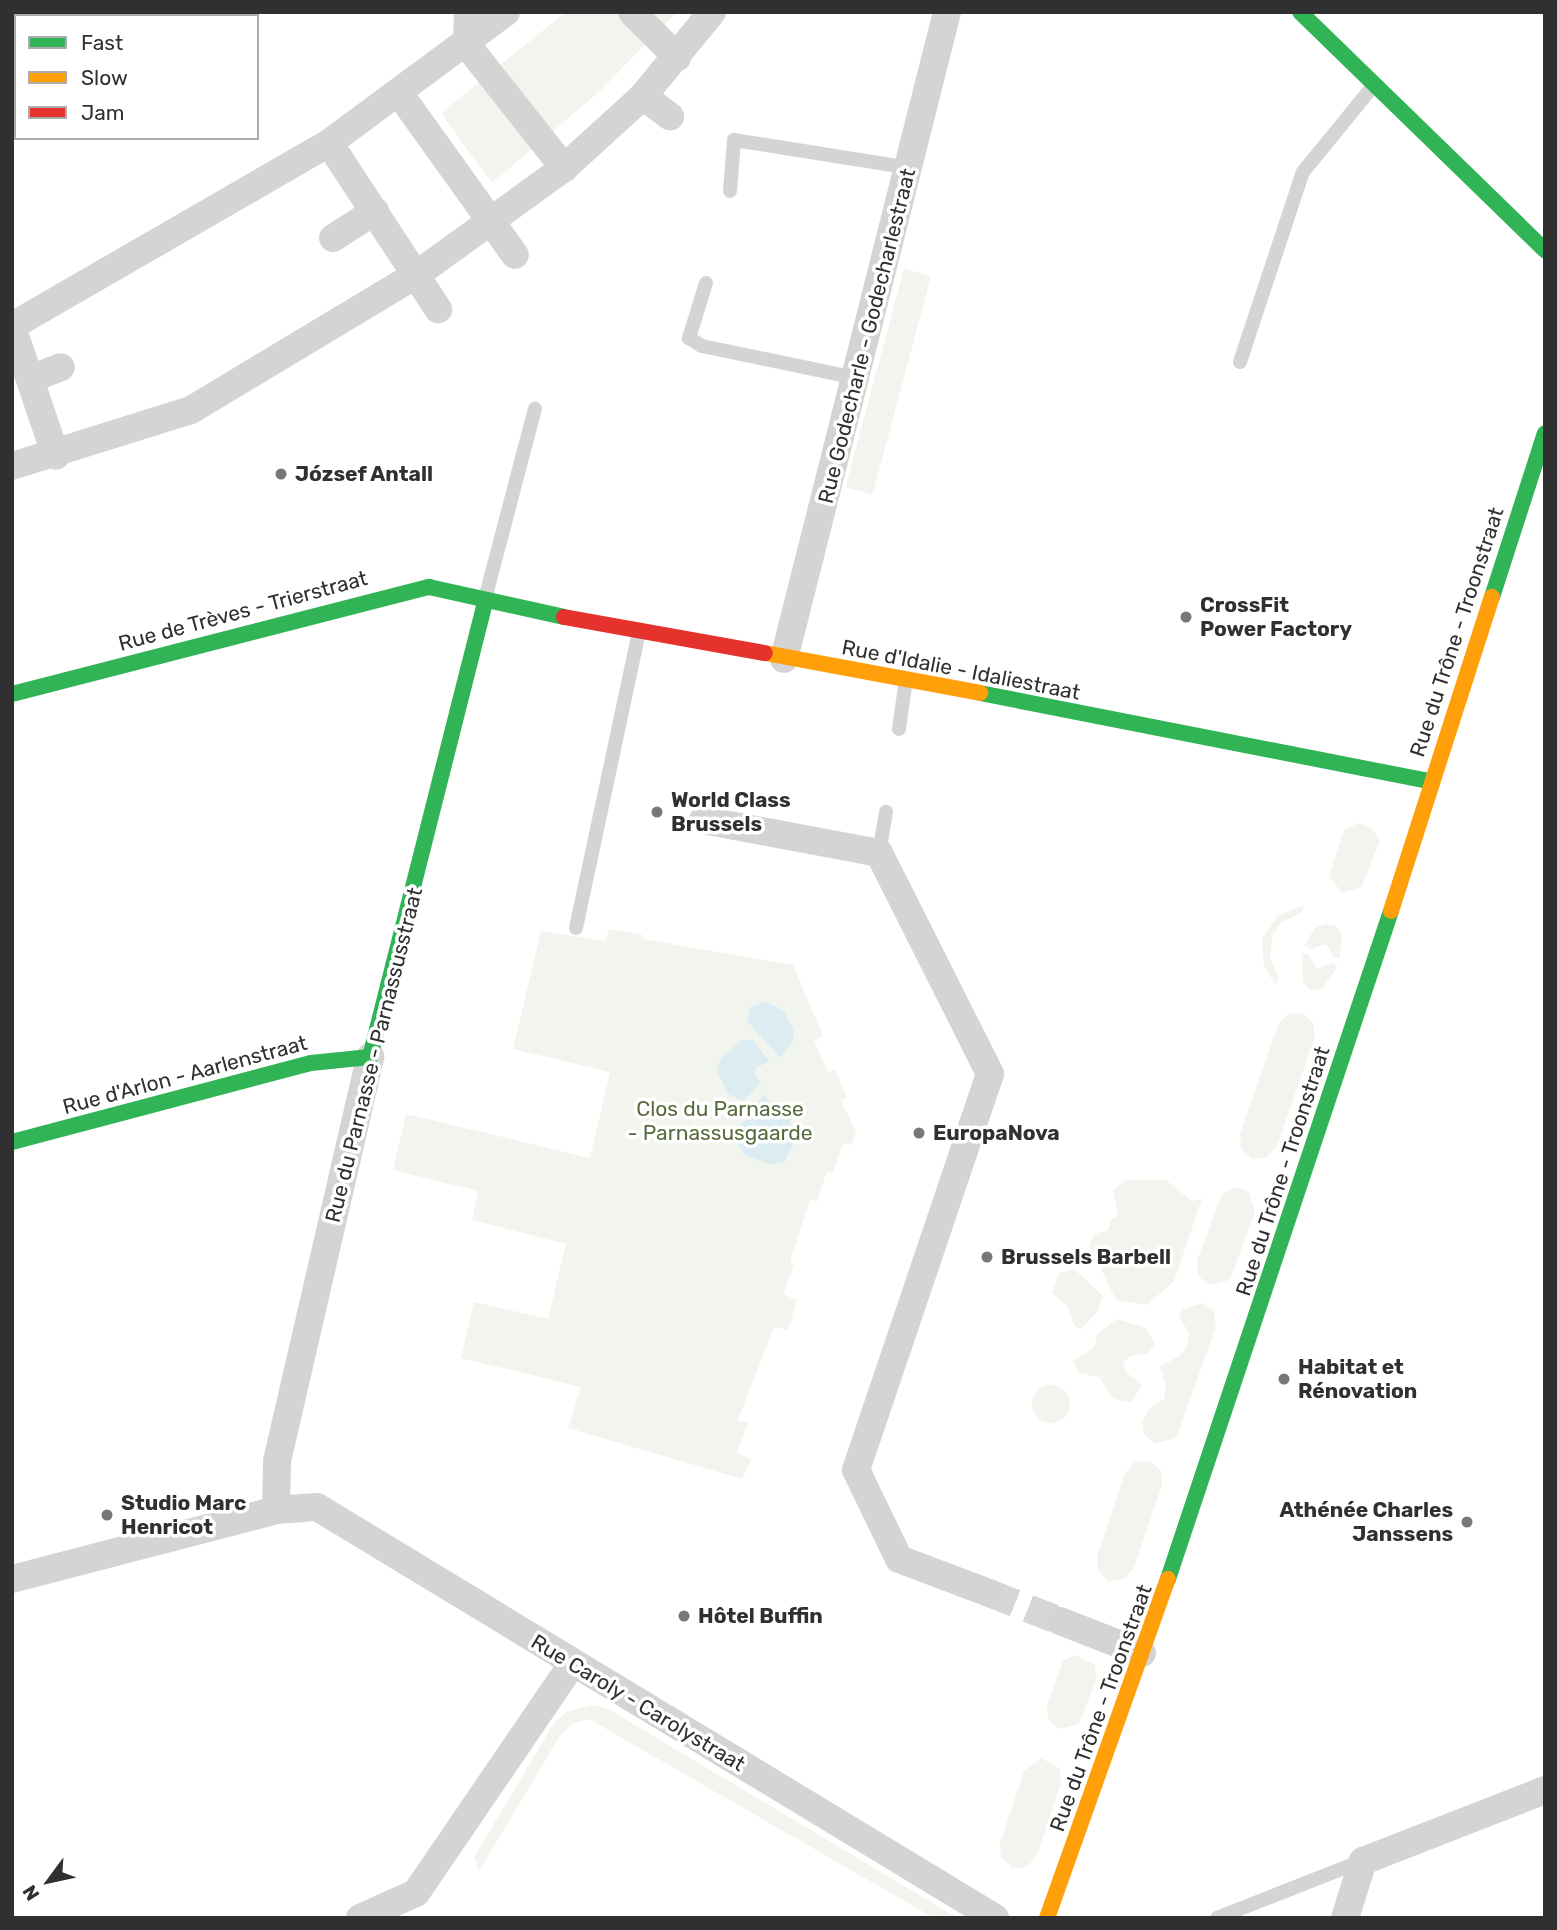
<!DOCTYPE html>
<html>
<head>
<meta charset="utf-8">
<style>
	body { margin:0 }
	#map { position:relative; width:1557px; height:1930px; overflow:hidden; background:#fff; font-family:Rubik,sans-serif }
	div>[style] { position:absolute }
	.green>* { inset:0; background:#f2f5ed; transform-origin:0 0 }
	.round { border-radius:50% }
	.water>* { inset:0; background:#dbecf2 }
	.street-tunnel>* { height:28px; margin-top:-14px; transform-origin:0; background:repeating-linear-gradient(90deg,#d6d6d6 0 28px,transparent 0 42px) }
	.lane>* { height:14px; margin:-7px; padding:0 7px; transform-origin:7px; border-radius:7px; background:#d4d4d4 }
	.street>* { height:28px; margin:-14px; padding:0 14px; transform-origin:14px; border-radius:14px; background:#d4d4d4 }
	.fast>* { height:16px; margin:-8px; padding:0 8px; transform-origin:8px; border-radius:8px; background:#30b455 }
	.slow>* { height:16px; margin:-8px; padding:0 8px; transform-origin:8px; border-radius:8px; background:#ff9f0a }
	.jam>* { height:16px; margin:-8px; padding:0 8px; transform-origin:8px; border-radius:8px; background:#e5322d }
	.dots>* { width:19px; height:19px; translate:-50% -50%; box-sizing:border-box; border:4px solid #fff; border-radius:50% }
	span { translate:-50% -50%; white-space:nowrap; text-align:center; line-height:1.15; -webkit-text-stroke:7px #fff; paint-order:stroke }
	.street-label { font-size:21px; color:#303030 }
	.poi-label { font-size:21px; color:#303030; font-weight:700 }
	.left { translate:0 -50%; text-align:left }
	.right { translate:-100% -50%; text-align:right }
	.park-label { font-size:21px; color:#596b3d }
	.frame { position:absolute; inset:0; border:14px solid #303030; pointer-events:none }
	.legend { position:absolute; left:14px; top:14px; width:245px; height:126px; box-sizing:border-box; background:#fff; border:2px solid #acacac; margin:0; padding:9px 12px; list-style:none; font-size:21px; color:#303030 }
	.legend li { display:flex; align-items:center; gap:14px; height:35px }
	.legend b { width:35px; border:2px solid #acacac }
	.north { position:absolute; left:14px; top:1846px; width:70px; height:70px; -webkit-text-stroke:5px #fff; paint-order:stroke; rotate:237deg; font-size:19px; font-weight:700; line-height:28px; text-align:center; color:#303030 }
	.north::after { content:''; display:block; margin:auto; width:24px; height:32px; background:#303030; clip-path:polygon(50% 0,100% 100%,50% 72%,0 100%) }
</style>
</head>
<body>
<div id="map">
	<div class="green">
		<div style="clip-path:polygon(566px 12px,677px 12px,600px 91px,492px 183px,441px 113px)"></div>
		<div style="left:904px;top:269px;width:28px;height:226px;rotate:15deg"></div>
		<div style="clip-path:polygon(1358px 823px,1371px 828px,1380px 840px,1362px 887px,1342px 893px,1329px 876px,1344px 830px)"></div>
		<div style="clip-path:polygon(1304px 905px,1301px 913px,1282px 922px,1272px 936px,1270px 959px,1279px 977px,1276px 985px,1264px 967px,1262px 939px,1278px 916px)"></div>
		<div style="clip-path:polygon(1325px 924px,1335px 925px,1342px 935px,1340px 958px,1334px 958px,1326px 944px,1311px 949px,1304px 945px,1315px 928px)"></div>
		<div style="clip-path:polygon(609px 929px,643px 935px,643px 939px,793px 965px,823px 1036px,814px 1041px,828px 1072px,835px 1070px,847px 1097px,841px 1101px,856px 1131px,852px 1145px,843px 1143px,833px 1173px,827px 1171px,817px 1201px,810px 1200px,790px 1262px,794px 1265px,783px 1294px,797px 1300px,788px 1330px,774px 1327px,738px 1420px,748px 1423px,737px 1453px,751px 1459px,742px 1479px,568px 1428px,581px 1387px,461px 1358px,474px 1302px,548px 1319px,566px 1244px,472px 1220px,478px 1191px,393px 1170px,406px 1114px,590px 1158px,610px 1072px,513px 1049px,541px 931px,606px 941px)"></div>
		<div style="clip-path:polygon(1302px 953px,1309px 955px,1317px 969px,1332px 963px,1337px 967px,1322px 989px,1310px 990px,1303px 982px)"></div>
		<div style="clip-path:polygon(1302px 1013px,1313px 1022px,1315px 1037px,1277px 1146px,1267px 1157px,1252px 1159px,1241px 1149px,1240px 1134px,1278px 1025px,1288px 1014px)"></div>
		<div style="clip-path:polygon(1126px 1180px,1166px 1180px,1192px 1201px,1202px 1199px,1174px 1281px,1147px 1305px,1116px 1300px,1089px 1245px,1095px 1234px,1108px 1230px,1111px 1220px,1118px 1215px,1113px 1191px)"></div>
		<div style="clip-path:polygon(1235px 1187px,1249px 1192px,1255px 1212px,1230px 1280px,1209px 1285px,1198px 1276px,1197px 1261px,1222px 1194px)"></div>
		<div style="clip-path:polygon(1074px 1269px,1103px 1296px,1098px 1311px,1081px 1329px,1074px 1325px,1068px 1307px,1052px 1293px,1059px 1273px)"></div>
		<div style="clip-path:polygon(1203px 1303px,1214px 1312px,1216px 1327px,1176px 1438px,1155px 1444px,1144px 1434px,1142px 1421px,1148px 1410px,1164px 1399px,1166px 1386px,1160px 1367px,1182px 1354px,1187px 1345px,1189px 1334px,1179px 1315px,1183px 1309px)"></div>
		<div style="clip-path:polygon(1117px 1319px,1146px 1328px,1155px 1345px,1148px 1353px,1130px 1356px,1123px 1363px,1126px 1372px,1142px 1385px,1131px 1402px,1114px 1399px,1099px 1377px,1079px 1373px,1073px 1361px,1093px 1348px,1099px 1332px)"></div>
		<div class="round" style="left:1032px;top:1385px;width:38px;height:38px"></div>
		<div style="clip-path:polygon(1150px 1461px,1161px 1471px,1162px 1485px,1134px 1568px,1124px 1579px,1109px 1581px,1098px 1571px,1097px 1557px,1125px 1473px,1135px 1462px)"></div>
		<div style="clip-path:polygon(1076px 1655px,1095px 1665px,1096px 1680px,1079px 1724px,1059px 1729px,1048px 1720px,1047px 1705px,1063px 1661px)"></div>
		<div style="clip-path:polygon(594px 1705px,610px 1710px,958px 1918px,934px 1918px,589px 1719px,572px 1724px,559px 1737px,479px 1871px,474px 1857px,554px 1723px,566px 1712px)"></div>
		<div style="clip-path:polygon(1041px 1758px,1060px 1769px,1061px 1783px,1037px 1855px,1027px 1867px,1012px 1868px,1001px 1858px,1000px 1843px,1024px 1771px)"></div>
	</div>
	<div class="water">
		<div style="clip-path:polygon(766px 1002px,784px 1011px,794px 1032px,793px 1041px,780px 1058px,747px 1021px,751px 1006px)"></div>
		<div style="clip-path:polygon(742px 1040px,753px 1040px,770px 1062px,756px 1067px,754px 1073px,761px 1083px,743px 1101px,728px 1094px,717px 1071px,721px 1058px)"></div>
		<div style="clip-path:polygon(764px 1095px,776px 1108px,794px 1106px,790px 1124px,800px 1132px,784px 1162px,772px 1165px,745px 1155px,735px 1138px,737px 1126px,750px 1118px,750px 1110px)"></div>
	</div>
	<div class="street-tunnel">
		<div style="left:989px;top:1593px;width:76px;rotate:21.5deg"></div>
	</div>
	<div class="lane">
		<div style="left:730px;top:191px;width:51px;rotate:-85.5deg"></div>
		<div style="left:734px;top:140px;width:178px;rotate:9deg"></div>
		<div style="left:706px;top:283px;width:58px;rotate:107.2deg"></div>
		<div style="left:689px;top:338px;width:15px;rotate:32deg"></div>
		<div style="left:702px;top:346px;width:158px;rotate:11.7deg"></div>
		<div style="left:1240px;top:362px;width:200px;rotate:-71.7deg"></div>
		<div style="left:1303px;top:172px;width:112px;rotate:-50.8deg"></div>
		<div style="left:485px;top:599px;width:197px;rotate:-75.3deg"></div>
		<div style="left:899px;top:729px;width:50px;rotate:-82deg"></div>
		<div style="left:879px;top:853px;width:42px;rotate:-80.3deg"></div>
		<div style="left:576px;top:928px;width:304px;rotate:-78deg"></div>
		<div style="left:1217px;top:1918px;width:156px;rotate:-21.5deg"></div>
	</div>
	<div class="street">
		<div style="left:468px;top:12px;width:33px;rotate:92deg"></div>
		<div style="left:467px;top:45px;width:157px;rotate:51.7deg"></div>
		<div style="left:632px;top:12px;width:64px;rotate:45deg"></div>
		<div style="left:399px;top:93px;width:199px;rotate:54.4deg"></div>
		<div style="left:643px;top:96px;width:34px;rotate:37deg"></div>
		<div style="left:329px;top:143px;width:199px;rotate:56.7deg"></div>
		<div style="left:333px;top:238px;width:50px;rotate:-32.7deg"></div>
		<div style="left:12px;top:326px;width:366px;rotate:-30deg"></div>
		<div style="left:329px;top:143px;width:220px;rotate:-36.5deg"></div>
		<div style="left:12px;top:327px;width:136px;rotate:71.2deg"></div>
		<div style="left:30px;top:379px;width:33px;rotate:-21deg"></div>
		<div style="left:12px;top:466px;width:188px;rotate:-17.4deg"></div>
		<div style="left:191px;top:410px;width:262px;rotate:-31deg"></div>
		<div style="left:416px;top:275px;width:183px;rotate:-35.9deg"></div>
		<div style="left:564px;top:168px;width:107px;rotate:-42.3deg"></div>
		<div style="left:643px;top:96px;width:109px;rotate:-50.6deg"></div>
		<div style="left:784px;top:659px;width:667px;rotate:-75.86deg"></div>
		<div style="left:703px;top:820px;width:179px;rotate:10.6deg"></div>
		<div style="left:879px;top:853px;width:247px;rotate:63.3deg"></div>
		<div style="left:990px;top:1074px;width:418px;rotate:108.7deg"></div>
		<div style="left:856px;top:1470px;width:99px;rotate:64.2deg"></div>
		<div style="left:899px;top:1559px;width:96px;rotate:20.7deg"></div>
		<div style="left:276px;top:1510px;width:49px;rotate:-88.8deg"></div>
		<div style="left:277px;top:1461px;width:415px;rotate:-77deg"></div>
		<div style="left:12px;top:1579px;width:273px;rotate:-14.6deg"></div>
		<div style="left:276px;top:1510px;width:41px;rotate:-4.2deg"></div>
		<div style="left:317px;top:1507px;width:793px;rotate:31.22deg"></div>
		<div style="left:1060px;top:1621px;width:88px;rotate:21.3deg"></div>
		<div style="left:360px;top:1918px;width:61px;rotate:-24.1deg"></div>
		<div style="left:416px;top:1893px;width:277px;rotate:-55.7deg"></div>
		<div style="left:1345px;top:1918px;width:60px;rotate:-72.5deg"></div>
		<div style="left:1363px;top:1861px;width:195px;rotate:-21.3deg"></div>
	</div>
	<div class="fast">
		<div style="left:1300px;top:12px;width:342px;rotate:44.2deg"></div>
		<div style="left:1492px;top:597px;width:172px;rotate:-72.1deg"></div>
		<div style="left:980px;top:693px;width:458px;rotate:11.1deg"></div>
		<div style="left:12px;top:694px;width:431px;rotate:-14.4deg"></div>
		<div style="left:429px;top:587px;width:138px;rotate:12.5deg"></div>
		<div style="left:12px;top:1142px;width:309px;rotate:-14.8deg"></div>
		<div style="left:311px;top:1063px;width:59px;rotate:-5.8deg"></div>
		<div style="left:370px;top:1057px;width:470px;rotate:-75.8deg"></div>
		<div style="left:1168px;top:1579px;width:704px;rotate:-71.54deg"></div>
	</div>
	<div class="slow">
		<div style="left:765px;top:653px;width:219px;rotate:10.5deg"></div>
		<div style="left:1391px;top:911px;width:330px;rotate:-72.2deg"></div>
		<div style="left:1047px;top:1918px;width:360px;rotate:-70.4deg"></div>
	</div>
	<div class="jam">
		<div style="left:564px;top:617px;width:204px;rotate:10.2deg"></div>
	</div>
	<div class="dots">
		<div style="left:281px;top:474px;background:#787878"></div>
		<div style="left:1186px;top:617px;background:#787878"></div>
		<div style="left:657px;top:812px;background:#787878"></div>
		<div style="left:919px;top:1133px;background:#787878"></div>
		<div style="left:987px;top:1257px;background:#787878"></div>
		<div style="left:1284px;top:1379px;background:#787878"></div>
		<div style="left:107px;top:1515px;background:#787878"></div>
		<div style="left:1467px;top:1522px;background:#787878"></div>
		<div style="left:684px;top:1616px;background:#787878"></div>
	</div>
	<div class="street-label">
		<span style="left:867px;top:336px;rotate:-76deg">Rue Godecharle - Godecharlestraat</span>
		<span style="left:243px;top:611px;rotate:-15deg">Rue de Trèves - Trierstraat</span>
		<span style="left:1457px;top:632px;rotate:-72deg">Rue du Trône - Troonstraat</span>
		<span style="left:961px;top:670px;rotate:11deg">Rue d'Idalie - Idaliestraat</span>
		<span style="left:374px;top:1055px;rotate:-76deg">Rue du Parnasse - Parnassusstraat</span>
		<span style="left:185px;top:1075px;rotate:-15deg">Rue d'Arlon - Aarlenstraat</span>
		<span style="left:1283px;top:1171px;rotate:-72deg">Rue du Trône - Troonstraat</span>
		<span style="left:638px;top:1703px;rotate:31deg">Rue Caroly - Carolystraat</span>
		<span style="left:1101px;top:1708px;rotate:-70deg">Rue du Trône - Troonstraat</span>
	</div>
	<div class="poi-label">
		<span class="left" style="left:295px;top:474px">József Antall</span>
		<span class="left" style="left:1200px;top:617px">CrossFit<br>Power Factory</span>
		<span class="left" style="left:671px;top:812px">World Class<br>Brussels</span>
		<span class="left" style="left:933px;top:1133px">EuropaNova</span>
		<span class="left" style="left:1001px;top:1257px">Brussels Barbell</span>
		<span class="left" style="left:1298px;top:1379px">Habitat et<br>Rénovation</span>
		<span class="left" style="left:121px;top:1515px">Studio Marc<br>Henricot</span>
		<span class="right" style="left:1453px;top:1522px">Athénée Charles<br>Janssens</span>
		<span class="left" style="left:698px;top:1616px">Hôtel Buffin</span>
	</div>
	<div class="park-label">
		<span style="left:720px;top:1121px">Clos du Parnasse<br>- Parnassusgaarde</span>
	</div>
	<div class="frame"></div>
	<ul class="legend">
	<li><b style="height:9px;background:#30b455"></b>Fast</li>
	<li><b style="height:9px;background:#ff9f0a"></b>Slow</li>
	<li><b style="height:9px;background:#e5322d"></b>Jam</li>
	</ul>
	<div class="north">N</div>
</div>
</body>
</html>
